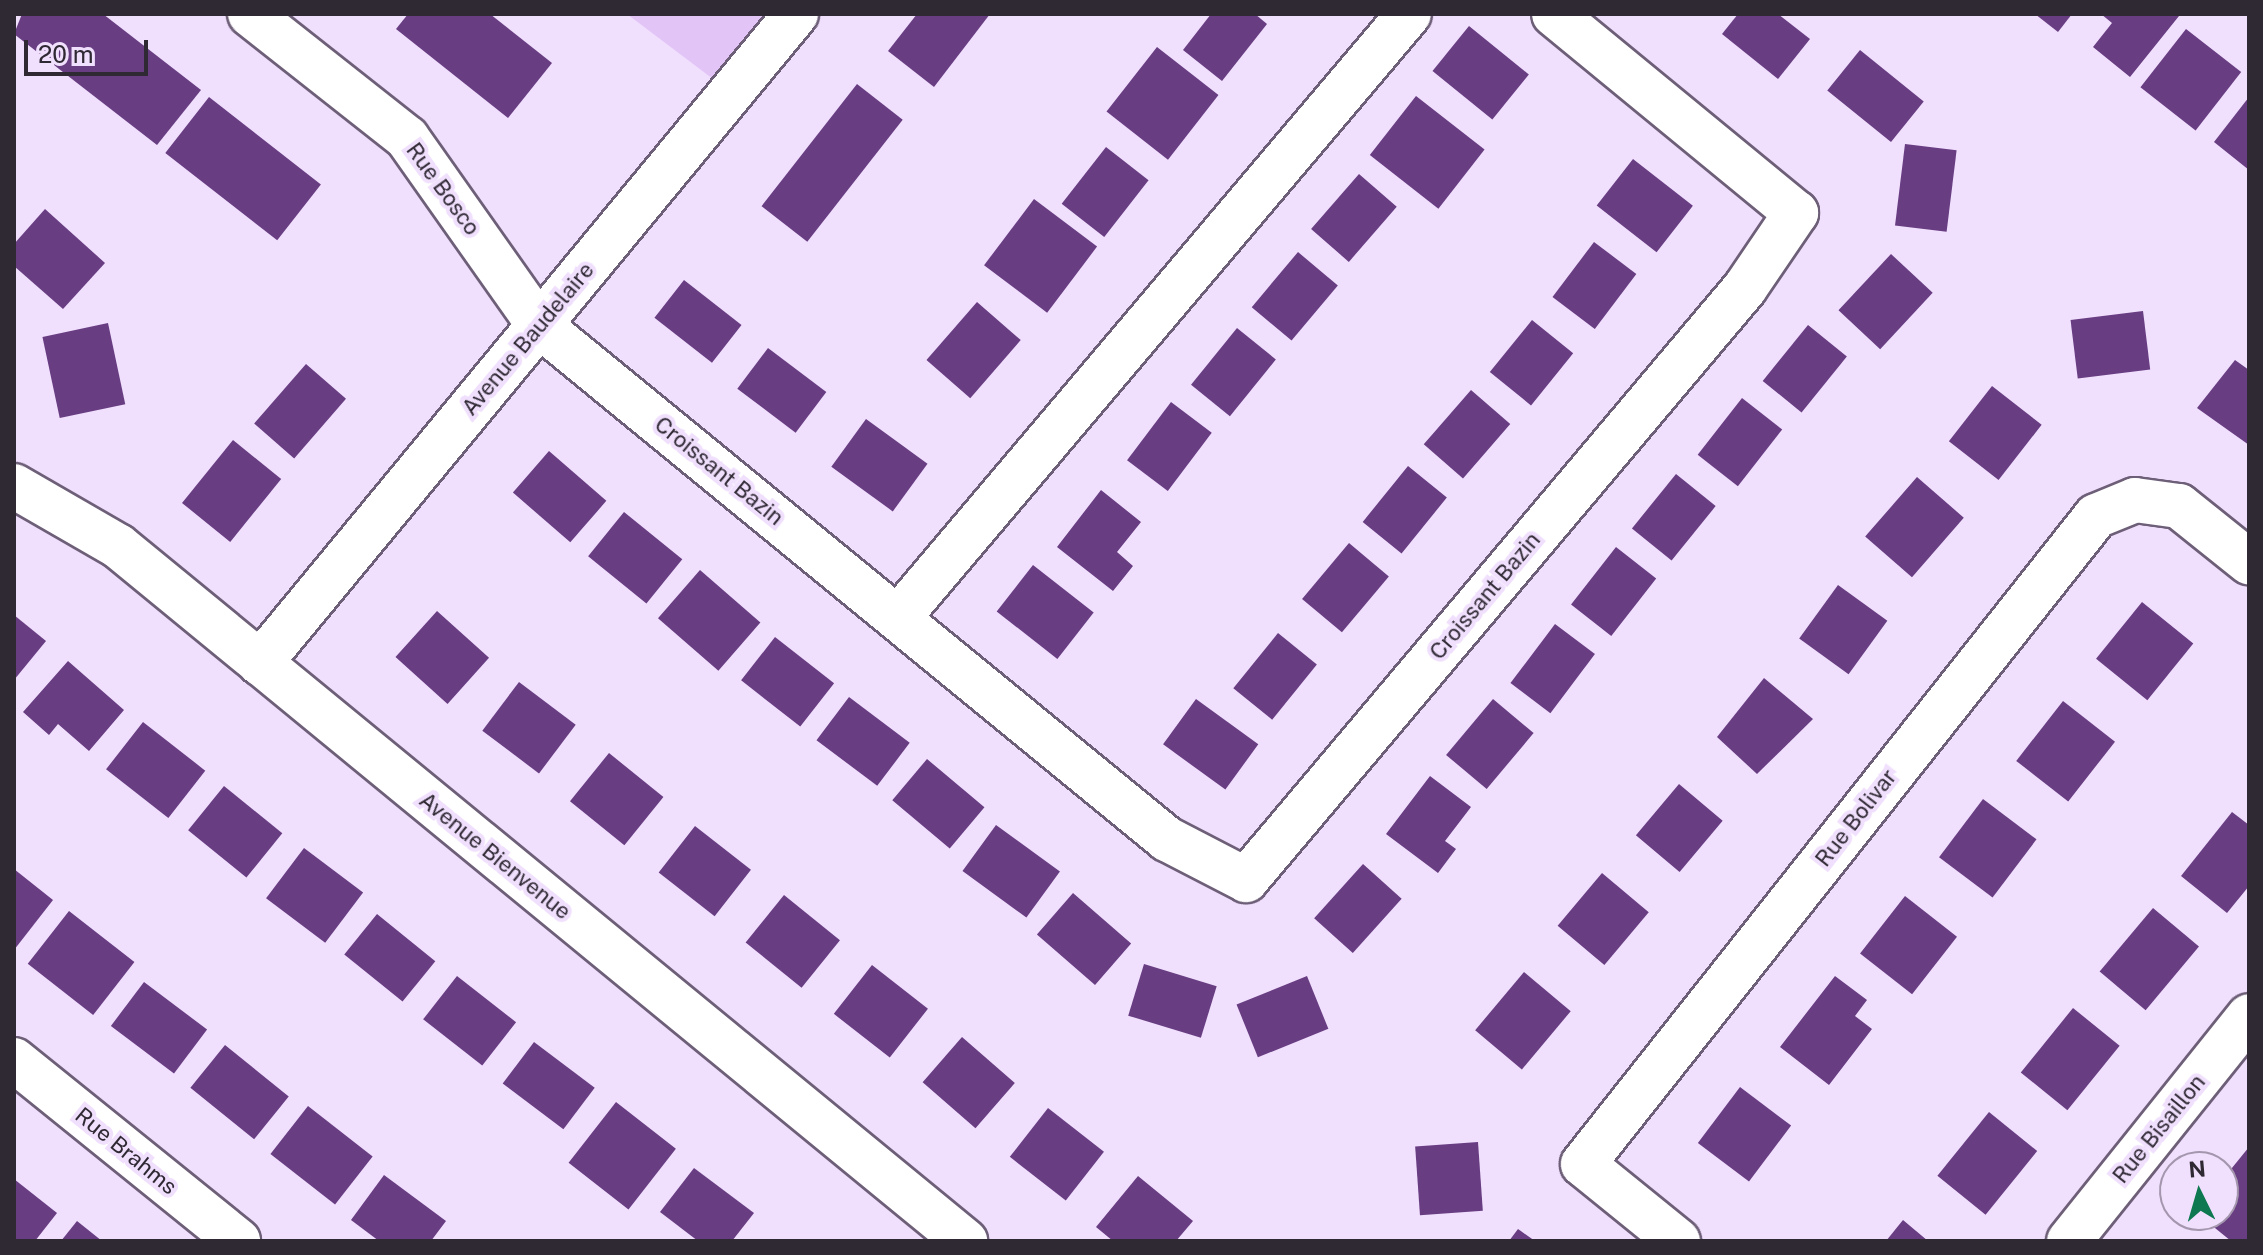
<!DOCTYPE html>
<html>
<head>
<meta charset="utf-8">
<style>
	body { margin:0 }
	#map { position:relative; width:2263px; height:1255px; overflow:hidden; background:#f0dffd; font-family:"Public Sans",sans-serif }
	div>[style] { position:absolute }
	.green>* { inset:0; background:#e2c4f7 }
	.building>* { inset:0; background:#683d82; transform-origin:0 0 }
	.roads { filter:drop-shadow(2px 0 #6e5f78) drop-shadow(-2px 0 #6e5f78) drop-shadow(0 2px #6e5f78) drop-shadow(0 -2px #6e5f78) }
	.minor>* { height:44px; margin:-22px; padding:0 22px; transform-origin:22px; border-radius:22px; background:#fff }
	span { translate:-50% -50%; white-space:nowrap; text-align:center; line-height:1.15; -webkit-text-stroke:8px #f0dffd; paint-order:stroke }
	.street-label { font-size:22px; color:#2f2934 }
	.frame { position:absolute; inset:0; border:16px solid #2f2934; pointer-events:none }
	.north { position:absolute; left:2159px; top:1151px; width:80px; height:80px; box-sizing:border-box; background:#f0dffd; border:2px solid #a396ad; border-radius:50%; rotate:355deg; font-size:22px; font-weight:700; line-height:32px; text-align:center; color:#2f2934 }
	.north::after { content:''; display:block; margin:auto; width:28px; height:36px; background:#0e7851; clip-path:polygon(50% 0,100% 100%,50% 72%,0 100%) }
	.scale { position:absolute; left:24px; top:40px; width:124px; height:36px; box-sizing:border-box; border:4px solid #2f2934; border-top:0; padding-left:10px; font-size:24px; line-height:28px; white-space:nowrap; color:#2f2934; -webkit-text-stroke:6px #f0dffd; paint-order:stroke }
</style>
</head>
<body>
<div id="map">
	<div class="green">
		<div style="clip-path:polygon(627px 14px,777px 14px,721px 85px)"></div>
	</div>
	<div class="building">
		<div style="clip-path:polygon(22px 14px,103px 14px,201px 90px,157px 145px,14px 34px)"></div>
		<div style="clip-path:polygon(408px 14px,490px 14px,552px 63px,508px 118px,396px 29px)"></div>
		<div style="clip-path:polygon(917px 14px,990px 14px,934px 87px,888px 51px)"></div>
		<div style="clip-path:polygon(1211px 14px,1255px 14px,1267px 24px,1222px 81px,1183px 50px)"></div>
		<div style="clip-path:polygon(1738px 14px,1778px 14px,1810px 39px,1778px 79px,1722px 34px)"></div>
		<div style="clip-path:polygon(2035px 14px,2072px 14px,2058px 32px)"></div>
		<div style="clip-path:polygon(2101px 14px,2177px 14px,2179px 16px,2130px 77px,2093px 47px,2112px 23px)"></div>
		<div style="left:1469px;top:26px;width:77px;height:58px;rotate:39deg"></div>
		<div style="left:2186px;top:29px;width:70px;height:74px;rotate:38deg"></div>
		<div style="left:1157px;top:47px;width:78px;height:82px;rotate:38deg"></div>
		<div style="left:1860px;top:50px;width:82px;height:52px;rotate:39deg"></div>
		<div style="left:857px;top:84px;width:58px;height:155px;rotate:38deg"></div>
		<div style="left:1416px;top:96px;width:87px;height:75px;rotate:38deg"></div>
		<div style="left:209px;top:97px;width:142px;height:71px;rotate:38deg"></div>
		<div style="clip-path:polygon(2249px 97px,2249px 170px,2214px 142px)"></div>
		<div style="left:1905px;top:144px;width:52px;height:82px;rotate:7deg"></div>
		<div style="left:1106px;top:147px;width:54px;height:72px;rotate:38deg"></div>
		<div style="left:1633px;top:159px;width:76px;height:59px;rotate:38deg"></div>
		<div style="left:1359px;top:174px;width:50px;height:73px;rotate:41deg"></div>
		<div style="left:1034px;top:199px;width:79px;height:83px;rotate:37deg"></div>
		<div style="clip-path:polygon(45px 209px,105px 263px,63px 309px,14px 266px,14px 244px)"></div>
		<div style="left:1594px;top:242px;width:53px;height:69px;rotate:37deg"></div>
		<div style="left:1298px;top:252px;width:52px;height:72px;rotate:40deg"></div>
		<div style="left:1891px;top:254px;width:57px;height:77px;rotate:43deg"></div>
		<div style="left:684px;top:280px;width:73px;height:48px;rotate:38deg"></div>
		<div style="left:977px;top:302px;width:58px;height:77px;rotate:41deg"></div>
		<div style="left:2143px;top:311px;width:59px;height:73px;rotate:83deg"></div>
		<div style="left:1532px;top:320px;width:53px;height:67px;rotate:39deg"></div>
		<div style="left:108px;top:323px;width:83px;height:67px;rotate:78deg"></div>
		<div style="left:1808px;top:325px;width:50px;height:72px;rotate:39deg"></div>
		<div style="left:1237px;top:328px;width:50px;height:73px;rotate:39deg"></div>
		<div style="left:768px;top:348px;width:73px;height:51px;rotate:37deg"></div>
		<div style="clip-path:polygon(2235px 360px,2249px 370px,2249px 445px,2197px 408px)"></div>
		<div style="left:306px;top:364px;width:53px;height:79px;rotate:41deg"></div>
		<div style="left:1992px;top:386px;width:63px;height:70px;rotate:38deg"></div>
		<div style="left:1471px;top:390px;width:52px;height:72px;rotate:41deg"></div>
		<div style="left:1742px;top:398px;width:51px;height:72px;rotate:38deg"></div>
		<div style="left:1171px;top:402px;width:51px;height:73px;rotate:37deg"></div>
		<div style="left:866px;top:419px;width:76px;height:59px;rotate:36deg"></div>
		<div style="left:233px;top:440px;width:62px;height:81px;rotate:39deg"></div>
		<div style="left:549px;top:451px;width:76px;height:55px;rotate:41deg"></div>
		<div style="left:1408px;top:466px;width:50px;height:72px;rotate:39deg"></div>
		<div style="left:1676px;top:474px;width:51px;height:70px;rotate:39deg"></div>
		<div style="left:1917px;top:477px;width:62px;height:79px;rotate:41deg"></div>
		<div style="clip-path:polygon(1101px 490px,1141px 522px,1117px 552px,1133px 566px,1113px 591px,1057px 547px)"></div>
		<div style="left:624px;top:512px;width:75px;height:57px;rotate:39deg"></div>
		<div style="left:1349px;top:543px;width:52px;height:73px;rotate:40deg"></div>
		<div style="left:1616px;top:547px;width:51px;height:73px;rotate:38deg"></div>
		<div style="left:1033px;top:565px;width:77px;height:59px;rotate:38deg"></div>
		<div style="left:700px;top:570px;width:80px;height:64px;rotate:41deg"></div>
		<div style="left:1838px;top:585px;width:61px;height:66px;rotate:36deg"></div>
		<div style="left:2142px;top:602px;width:66px;height:73px;rotate:39deg"></div>
		<div style="left:437px;top:611px;width:70px;height:62px;rotate:42deg"></div>
		<div style="clip-path:polygon(14px 615px,46px 641px,14px 680px)"></div>
		<div style="left:1555px;top:624px;width:50px;height:74px;rotate:37deg"></div>
		<div style="left:1278px;top:633px;width:50px;height:71px;rotate:39deg"></div>
		<div style="left:775px;top:637px;width:75px;height:55px;rotate:38deg"></div>
		<div style="clip-path:polygon(68px 661px,124px 710px,89px 751px,58px 724px,49px 735px,23px 712px)"></div>
		<div style="clip-path:polygon(1764px 678px,1813px 719px,1757px 774px,1717px 737px)"></div>
		<div style="left:519px;top:682px;width:71px;height:61px;rotate:37deg"></div>
		<div style="left:849px;top:697px;width:76px;height:54px;rotate:37deg"></div>
		<div style="left:1196px;top:699px;width:77px;height:56px;rotate:36deg"></div>
		<div style="left:1493px;top:699px;width:53px;height:73px;rotate:40deg"></div>
		<div style="left:2063px;top:701px;width:66px;height:76px;rotate:38deg"></div>
		<div style="left:143px;top:722px;width:79px;height:60px;rotate:38deg"></div>
		<div style="left:609px;top:753px;width:70px;height:62px;rotate:39deg"></div>
		<div style="left:927px;top:759px;width:75px;height:54px;rotate:40deg"></div>
		<div style="clip-path:polygon(1430px 776px,1471px 807px,1445px 841px,1456px 849px,1438px 873px,1386px 834px)"></div>
		<div style="left:1679px;top:784px;width:57px;height:67px;rotate:40deg"></div>
		<div style="left:224px;top:786px;width:75px;height:57px;rotate:39deg"></div>
		<div style="left:1983px;top:799px;width:67px;height:73px;rotate:37deg"></div>
		<div style="clip-path:polygon(2232px 812px,2249px 825px,2249px 886px,2227px 913px,2181px 876px)"></div>
		<div style="left:996px;top:825px;width:79px;height:57px;rotate:36deg"></div>
		<div style="left:695px;top:826px;width:71px;height:59px;rotate:38deg"></div>
		<div style="left:304px;top:848px;width:74px;height:63px;rotate:37deg"></div>
		<div style="left:1363px;top:864px;width:52px;height:73px;rotate:42deg"></div>
		<div style="clip-path:polygon(14px 869px,53px 900px,14px 950px)"></div>
		<div style="left:1602px;top:873px;width:61px;height:69px;rotate:40deg"></div>
		<div style="left:1073px;top:893px;width:77px;height:55px;rotate:41deg"></div>
		<div style="left:784px;top:895px;width:72px;height:61px;rotate:39deg"></div>
		<div style="left:1905px;top:896px;width:66px;height:73px;rotate:38deg"></div>
		<div style="left:2153px;top:908px;width:60px;height:83px;rotate:40deg"></div>
		<div style="left:69px;top:911px;width:83px;height:67px;rotate:38deg"></div>
		<div style="left:377px;top:914px;width:75px;height:52px;rotate:39deg"></div>
		<div style="left:1144px;top:964px;width:76px;height:54px;rotate:17deg"></div>
		<div style="left:872px;top:965px;width:71px;height:62px;rotate:38deg"></div>
		<div style="left:1524px;top:972px;width:61px;height:76px;rotate:40deg"></div>
		<div style="left:457px;top:976px;width:75px;height:55px;rotate:38deg"></div>
		<div style="left:1307px;top:976px;width:57px;height:76px;rotate:68deg"></div>
		<div style="clip-path:polygon(1835px 976px,1867px 1000px,1855px 1016px,1872px 1029px,1829px 1085px,1780px 1047px)"></div>
		<div style="left:144px;top:982px;width:79px;height:55px;rotate:37deg"></div>
		<div style="left:2073px;top:1008px;width:60px;height:83px;rotate:39deg"></div>
		<div style="left:962px;top:1037px;width:70px;height:60px;rotate:41deg"></div>
		<div style="left:534px;top:1042px;width:76px;height:52px;rotate:37deg"></div>
		<div style="left:225px;top:1045px;width:82px;height:55px;rotate:39deg"></div>
		<div style="left:1740px;top:1087px;width:64px;height:70px;rotate:37deg"></div>
		<div style="left:616px;top:1102px;width:76px;height:77px;rotate:38deg"></div>
		<div style="left:308px;top:1106px;width:82px;height:61px;rotate:38deg"></div>
		<div style="left:1048px;top:1108px;width:71px;height:62px;rotate:38deg"></div>
		<div style="left:1989px;top:1112px;width:62px;height:82px;rotate:39deg"></div>
		<div style="left:1478px;top:1142px;width:69px;height:63px;rotate:86deg"></div>
		<div style="clip-path:polygon(2249px 1147px,2249px 1241px,2231px 1241px,2199px 1215px,2223px 1215px,2223px 1179px)"></div>
		<div style="clip-path:polygon(694px 1168px,754px 1213px,732px 1241px,698px 1241px,660px 1212px)"></div>
		<div style="clip-path:polygon(384px 1175px,446px 1221px,431px 1241px,379px 1241px,351px 1220px)"></div>
		<div style="clip-path:polygon(1138px 1176px,1193px 1221px,1176px 1241px,1113px 1241px,1096px 1227px)"></div>
		<div style="clip-path:polygon(14px 1179px,57px 1213px,35px 1241px,14px 1241px)"></div>
		<div style="clip-path:polygon(1903px 1220px,1928px 1241px,1886px 1241px)"></div>
		<div style="clip-path:polygon(77px 1221px,102px 1241px,61px 1241px)"></div>
		<div style="clip-path:polygon(1518px 1229px,1535px 1241px,1509px 1241px)"></div>
	</div>
	<div class="roads">
		<div class="minor">
			<div style="left:250px;top:14px;width:200px;rotate:38.3deg"></div>
			<div style="left:407px;top:138px;width:229px;rotate:54.8deg"></div>
			<div style="left:539px;top:325px;width:812px;rotate:39.3deg"></div>
			<div style="left:1167px;top:839px;width:89px;rotate:27.4deg"></div>
			<div style="left:1246px;top:880px;width:774px;rotate:-49.87deg"></div>
			<div style="left:1745px;top:288px;width:91px;rotate:-55.8deg"></div>
			<div style="left:1796px;top:213px;width:313px;rotate:-140.6deg"></div>
			<div style="left:14px;top:486px;width:120px;rotate:30deg"></div>
			<div style="left:118px;top:546px;width:1096px;rotate:39.37deg"></div>
			<div style="left:898px;top:618px;width:791px;rotate:-49.77deg"></div>
			<div style="left:260px;top:663px;width:842px;rotate:-50.45deg"></div>
			<div style="left:14px;top:1060px;width:288px;rotate:38.9deg"></div>
			<div style="left:1678px;top:1241px;width:122px;rotate:-141deg"></div>
			<div style="left:1583px;top:1164px;width:826px;rotate:-51.63deg"></div>
			<div style="left:2096px;top:516px;width:42px;rotate:-22.3deg"></div>
			<div style="left:2135px;top:500px;width:44px;rotate:7.8deg"></div>
			<div style="left:2179px;top:506px;width:90px;rotate:38.7deg"></div>
			<div style="left:2069px;top:1241px;width:288px;rotate:-51.3deg"></div>
		</div>
	</div>
	<div class="street-label">
		<span style="left:443px;top:189px;rotate:54deg">Rue Bosco</span>
		<span style="left:528px;top:339px;rotate:-50deg">Avenue Baudelaire</span>
		<span style="left:719px;top:471px;rotate:39deg">Croissant Bazin</span>
		<span style="left:1485px;top:596px;rotate:-50deg">Croissant Bazin</span>
		<span style="left:1856px;top:818px;rotate:-52deg">Rue Bolivar</span>
		<span style="left:495px;top:856px;rotate:39deg">Avenue Bienvenue</span>
		<span style="left:2159px;top:1129px;rotate:-51deg">Rue Bisaillon</span>
		<span style="left:126px;top:1151px;rotate:39deg">Rue Brahms</span>
	</div>
	<div class="frame"></div>
	<div class="north">N</div>
	<div class="scale">20 m</div>
</div>
</body>
</html>
